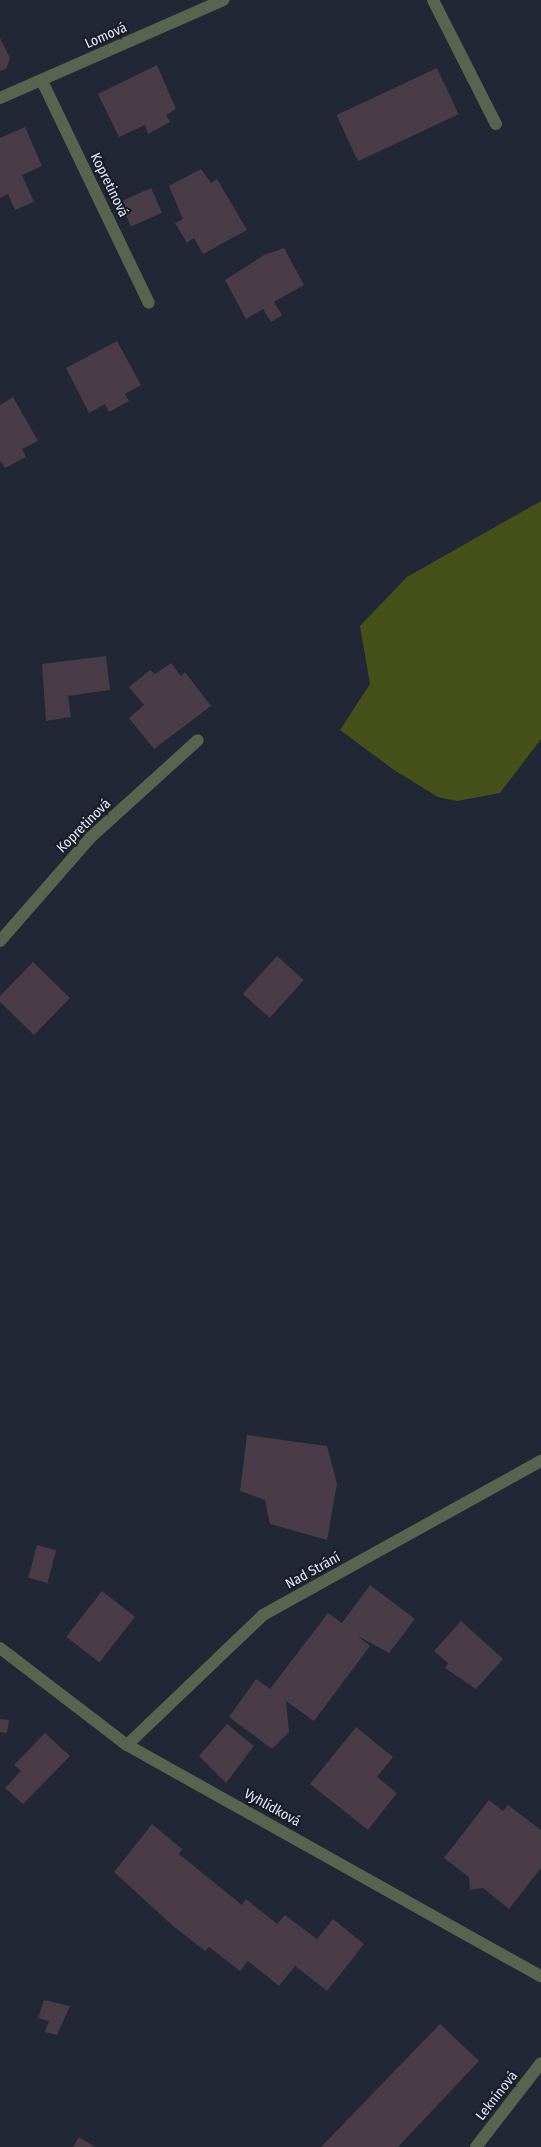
<!DOCTYPE html>
<html>
<head>
<meta charset="utf-8">
<style>
	body { margin:0 }
	#map { position:relative; width:541px; height:2147px; overflow:hidden; background:#212734; font-family:"Fira Sans Condensed",sans-serif }
	div>[style] { position:absolute }
	.green>* { inset:0; background:#46511a }
	.building>* { inset:0; background:#493b47; transform-origin:0 0 }
	.minor>* { height:12px; margin:-6px; padding:0 6px; transform-origin:6px; border-radius:6px; background:#576450 }
	span { translate:-50% -50%; white-space:nowrap; text-align:center; line-height:1.15; -webkit-text-stroke:4px #171d2a; paint-order:stroke }
	.street-label { font-size:14px; color:#e3e7f1 }
</style>
</head>
<body>
<div id="map">
	<div class="green">
		<div style="clip-path:polygon(541px 501px,541px 739px,500px 793px,457px 801px,438px 797px,394px 770px,340px 730px,370px 684px,360px 626px,407px 577px)"></div>
	</div>
	<div class="building">
		<div style="clip-path:polygon(0 38px,10px 58px,6px 69px,0 71px)"></div>
		<div style="clip-path:polygon(157px 65px,176px 109px,166px 115px,170px 122px,148px 134px,145px 125px,119px 137px,98px 94px)"></div>
		<div style="left:437px;top:68px;width:51px;height:111px;rotate:65deg"></div>
		<div style="clip-path:polygon(25px 127px,42px 166px,22px 175px,34px 202px,15px 210px,8px 194px,0 198px,0 138px)"></div>
		<div style="clip-path:polygon(201px 169px,211px 183px,217px 179px,247px 230px,203px 254px,194px 238px,187px 243px,175px 223px,183px 219px,169px 186px)"></div>
		<div style="left:151px;top:188px;width:27px;height:34px;rotate:66deg"></div>
		<div style="clip-path:polygon(284px 248px,304px 285px,274px 302px,282px 315px,271px 322px,263px 309px,246px 319px,225px 280px,264px 255px)"></div>
		<div style="clip-path:polygon(117px 341px,141px 385px,125px 394px,129px 401px,109px 412px,105px 404px,89px 413px,66px 368px)"></div>
		<div style="clip-path:polygon(13px 397px,38px 441px,22px 449px,26px 457px,5px 468px,0 461px,0 405px)"></div>
		<div style="clip-path:polygon(106px 656px,110px 690px,68px 696px,71px 717px,46px 721px,42px 664px)"></div>
		<div style="clip-path:polygon(171px 663px,181px 676px,185px 672px,211px 706px,154px 749px,129px 718px,144px 705px,129px 687px,150px 670px,155px 674px)"></div>
		<div style="left:277px;top:956px;width:36px;height:51px;rotate:42deg"></div>
		<div style="clip-path:polygon(33px 962px,70px 998px,34px 1035px,0 1002px,0 996px)"></div>
		<div style="clip-path:polygon(247px 1435px,327px 1446px,337px 1484px,327px 1540px,270px 1524px,265px 1500px,240px 1491px)"></div>
		<div style="left:37px;top:1545px;width:20px;height:34px;rotate:15deg"></div>
		<div style="clip-path:polygon(370px 1585px,415px 1619px,389px 1653px,358px 1636px,370px 1646px,314px 1721px,286px 1701px,289px 1732px,272px 1749px,229px 1717px,256px 1679px,270px 1689px,328px 1613px,342px 1623px)"></div>
		<div style="left:102px;top:1591px;width:42px;height:58px;rotate:38deg"></div>
		<div style="clip-path:polygon(461px 1621px,503px 1659px,476px 1689px,445px 1668px,448px 1663px,434px 1651px)"></div>
		<div style="clip-path:polygon(0 1719px,9px 1720px,7px 1733px,0 1732px)"></div>
		<div style="clip-path:polygon(227px 1724px,254px 1746px,226px 1783px,199px 1756px)"></div>
		<div style="clip-path:polygon(356px 1727px,393px 1757px,377px 1777px,397px 1793px,368px 1830px,310px 1784px)"></div>
		<div style="clip-path:polygon(45px 1733px,70px 1756px,23px 1804px,5px 1788px,21px 1771px,14px 1765px)"></div>
		<div style="clip-path:polygon(489px 1800px,503px 1811px,508px 1805px,541px 1830px,541px 1868px,509px 1909px,483px 1888px,470px 1890px,469px 1877px,444px 1858px)"></div>
		<div style="clip-path:polygon(152px 1824px,182px 1849px,179px 1854px,211px 1880px,242px 1905px,246px 1899px,277px 1924px,285px 1915px,317px 1939px,333px 1919px,364px 1944px,327px 1991px,295px 1966px,279px 1986px,248px 1961px,240px 1971px,209px 1947px,205px 1951px,173px 1926px,114px 1872px)"></div>
		<div style="clip-path:polygon(44px 2000px,70px 2006px,57px 2035px,45px 2032px,49px 2021px,38px 2018px)"></div>
		<div style="clip-path:polygon(440px 2024px,479px 2061px,398px 2147px,321px 2147px)"></div>
		<div style="clip-path:polygon(79px 2137px,95px 2147px,73px 2147px)"></div>
	</div>
	<div class="minor">
		<div style="left:433px;top:0;width:139px;rotate:63.1deg"></div>
		<div style="left:42px;top:81px;width:246px;rotate:64.3deg"></div>
		<div style="left:0;top:98px;width:244px;rotate:-23.7deg"></div>
		<div style="left:0;top:941px;width:138px;rotate:-48.8deg"></div>
		<div style="left:91px;top:837px;width:144px;rotate:-42.2deg"></div>
		<div style="left:0;top:1648px;width:160px;rotate:37.4deg"></div>
		<div style="left:127px;top:1745px;width:474px;rotate:29.2deg"></div>
		<div style="left:127px;top:1745px;width:188px;rotate:-43.7deg"></div>
		<div style="left:263px;top:1615px;width:318px;rotate:-29deg"></div>
		<div style="left:476px;top:2147px;width:106px;rotate:-52.3deg"></div>
	</div>
	<div class="street-label">
		<span style="left:106px;top:36px;rotate:-24deg">Lomová</span>
		<span style="left:109px;top:185px;rotate:64deg">Kopretinová</span>
		<span style="left:84px;top:826px;rotate:-45deg">Kopretinová</span>
		<span style="left:313px;top:1571px;rotate:-29deg">Nad Strání</span>
		<span style="left:272px;top:1808px;rotate:29deg">Vyhlídková</span>
		<span style="left:497px;top:2096px;rotate:-52deg">Leknínová</span>
	</div>
</div>
</body>
</html>
